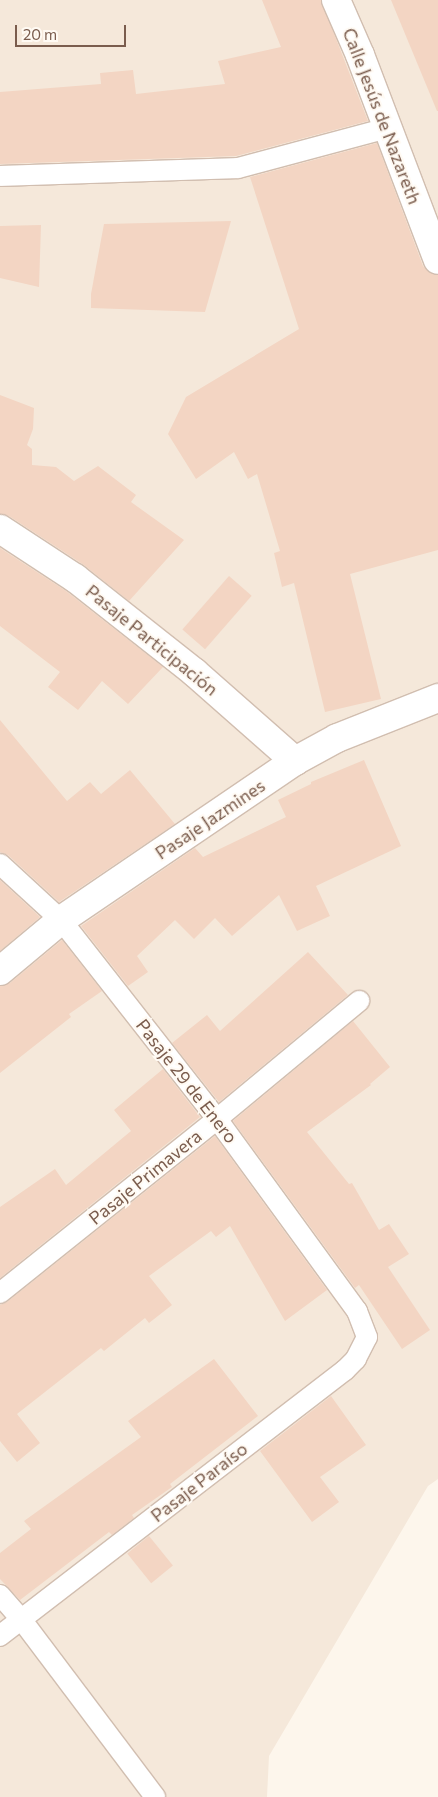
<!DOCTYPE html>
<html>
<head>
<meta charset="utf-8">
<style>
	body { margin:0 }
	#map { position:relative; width:438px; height:1797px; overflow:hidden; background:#fdf6ec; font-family:Commissioner,sans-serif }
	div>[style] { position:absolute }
	.residential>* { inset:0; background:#f5e8da }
	.building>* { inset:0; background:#f3d5c3; transform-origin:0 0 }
	.roads { filter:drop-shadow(1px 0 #d1beb0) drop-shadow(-1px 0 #d1beb0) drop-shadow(0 1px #d1beb0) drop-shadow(0 -1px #d1beb0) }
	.lane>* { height:20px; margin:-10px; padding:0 10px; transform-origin:10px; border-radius:10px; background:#fff }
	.street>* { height:28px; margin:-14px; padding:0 14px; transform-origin:14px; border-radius:14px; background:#fff }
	span { translate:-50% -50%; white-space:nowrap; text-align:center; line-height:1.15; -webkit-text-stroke:4px #fffaf3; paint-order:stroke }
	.street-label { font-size:18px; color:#7a5c4d }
	.scale { position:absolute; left:15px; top:25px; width:111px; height:22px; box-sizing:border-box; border:2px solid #7a5c4d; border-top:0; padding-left:6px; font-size:15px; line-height:18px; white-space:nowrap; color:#7a5c4d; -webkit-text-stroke:4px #fffaf3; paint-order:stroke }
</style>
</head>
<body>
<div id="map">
	<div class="residential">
		<div style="clip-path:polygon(0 0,438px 0,438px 1479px,428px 1486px,269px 1756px,267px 1797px,0 1797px)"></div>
	</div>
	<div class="building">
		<div style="clip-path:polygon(262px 0,321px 0,368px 121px,236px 156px,0 164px,0 92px,101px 84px,100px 73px,133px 70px,136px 94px,225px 84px,218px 61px,281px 47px)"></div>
		<div style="clip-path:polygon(391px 0,438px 0,438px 111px,437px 111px)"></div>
		<div style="clip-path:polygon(377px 143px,423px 266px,429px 272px,438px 275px,438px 550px,350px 574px,381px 699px,325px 712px,294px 583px,282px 587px,274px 553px,280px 551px,257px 474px,248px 479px,234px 452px,196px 479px,168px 434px,186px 397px,299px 329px,250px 177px)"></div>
		<div style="clip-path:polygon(231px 221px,205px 312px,91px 308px,91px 294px,104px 224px)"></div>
		<div style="clip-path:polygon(41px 225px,39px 287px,0 278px,0 226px)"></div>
		<div style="clip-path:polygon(0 395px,34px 408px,33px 429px,27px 445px,32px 449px,32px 465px,56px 467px,74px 481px,98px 466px,136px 495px,131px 502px,184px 540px,129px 601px,84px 565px,9px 516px,0 514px)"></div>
		<div style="clip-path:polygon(0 548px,66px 591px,163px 667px,128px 704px,102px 681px,78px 710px,48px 687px,60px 672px,0 626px)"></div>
		<div style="left:229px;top:576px;width:30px;height:71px;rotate:41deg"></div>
		<div style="clip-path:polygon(0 720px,67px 801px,90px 782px,101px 794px,130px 770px,175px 824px,59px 902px,8px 855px,0 852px)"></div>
		<div style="clip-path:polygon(364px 760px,401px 846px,316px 886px,330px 916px,297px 931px,279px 895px,232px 936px,215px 918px,194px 939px,175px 920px,137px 956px,148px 972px,128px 986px,81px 926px,195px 848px,203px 857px,286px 817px,278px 800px,311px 784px,311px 782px)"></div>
		<div style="clip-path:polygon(0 880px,40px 917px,0 951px)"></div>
		<div style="clip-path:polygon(62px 940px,102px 991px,69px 1014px,71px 1017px,0 1073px,0 986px,10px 983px)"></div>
		<div style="clip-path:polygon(308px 952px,348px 995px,219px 1102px,172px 1043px,207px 1015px,220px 1031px)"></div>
		<div style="clip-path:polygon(353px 1021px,390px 1067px,370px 1084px,371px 1085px,307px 1132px,349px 1184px,352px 1183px,379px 1230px,389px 1224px,409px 1254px,388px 1267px,430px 1330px,402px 1349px,359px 1285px,355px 1288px,233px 1121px)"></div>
		<div style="clip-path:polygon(163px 1069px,200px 1117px,0 1278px,0 1207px,55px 1169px,66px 1185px,131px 1131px,114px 1110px)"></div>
		<div style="clip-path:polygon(215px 1136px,327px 1290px,285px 1321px,230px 1226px,216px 1237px,211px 1231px,149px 1276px,172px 1305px,149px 1323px,145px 1318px,104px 1351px,101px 1348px,17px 1414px,40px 1443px,17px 1462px,0 1441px,0 1305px,7px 1302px)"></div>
		<div style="clip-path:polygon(214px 1359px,258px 1416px,170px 1484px,172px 1487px,132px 1515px,134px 1518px,112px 1535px,109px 1532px,20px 1600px,0 1579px,0 1553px,31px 1529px,24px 1521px,141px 1437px,128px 1421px)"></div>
		<div style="clip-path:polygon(331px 1396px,366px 1445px,320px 1477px,339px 1502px,312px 1522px,260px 1451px)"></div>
		<div style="left:149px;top:1536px;width:38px;height:28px;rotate:51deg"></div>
	</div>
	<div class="roads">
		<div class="lane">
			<div style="left:0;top:176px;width:238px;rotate:-1.9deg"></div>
			<div style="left:238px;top:168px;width:154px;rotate:-15deg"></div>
			<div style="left:0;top:864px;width:83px;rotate:42.6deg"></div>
			<div style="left:61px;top:920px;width:253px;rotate:51.9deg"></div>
			<div style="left:217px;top:1119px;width:238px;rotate:53.9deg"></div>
			<div style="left:357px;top:1311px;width:28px;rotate:69deg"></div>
			<div style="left:367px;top:1337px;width:25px;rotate:117deg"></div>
			<div style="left:356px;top:1359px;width:16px;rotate:135deg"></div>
			<div style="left:345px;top:1370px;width:436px;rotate:142.4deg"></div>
			<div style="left:0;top:1293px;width:278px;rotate:-38.7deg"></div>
			<div style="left:217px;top:1119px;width:185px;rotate:-39.7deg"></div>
			<div style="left:0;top:1595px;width:32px;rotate:49deg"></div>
			<div style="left:21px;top:1619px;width:223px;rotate:53deg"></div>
		</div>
		<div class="street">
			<div style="left:336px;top:0;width:60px;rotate:66.4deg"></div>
			<div style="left:360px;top:55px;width:219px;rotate:69.2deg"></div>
			<div style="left:0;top:529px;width:90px;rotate:33.2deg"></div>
			<div style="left:75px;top:578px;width:152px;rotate:38.3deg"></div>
			<div style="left:194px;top:672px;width:135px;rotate:41.4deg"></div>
			<div style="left:0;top:971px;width:80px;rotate:-39.9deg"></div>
			<div style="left:61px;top:920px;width:283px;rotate:-34.2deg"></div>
			<div style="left:295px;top:761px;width:48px;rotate:-28.7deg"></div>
			<div style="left:337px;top:738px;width:109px;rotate:-21.6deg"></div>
		</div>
	</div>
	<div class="street-label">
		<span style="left:382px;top:116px;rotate:69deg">Calle Jesús de Nazareth</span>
		<span style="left:152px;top:640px;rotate:39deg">Pasaje Participación</span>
		<span style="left:210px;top:819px;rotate:-34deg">Pasaje Jazmines</span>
		<span style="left:187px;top:1081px;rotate:52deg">Pasaje 29 de Enero</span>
		<span style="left:145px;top:1177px;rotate:-39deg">Pasaje Primavera</span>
		<span style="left:199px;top:1482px;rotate:-38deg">Pasaje Paraíso</span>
	</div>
	<div class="scale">20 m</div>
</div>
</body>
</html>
